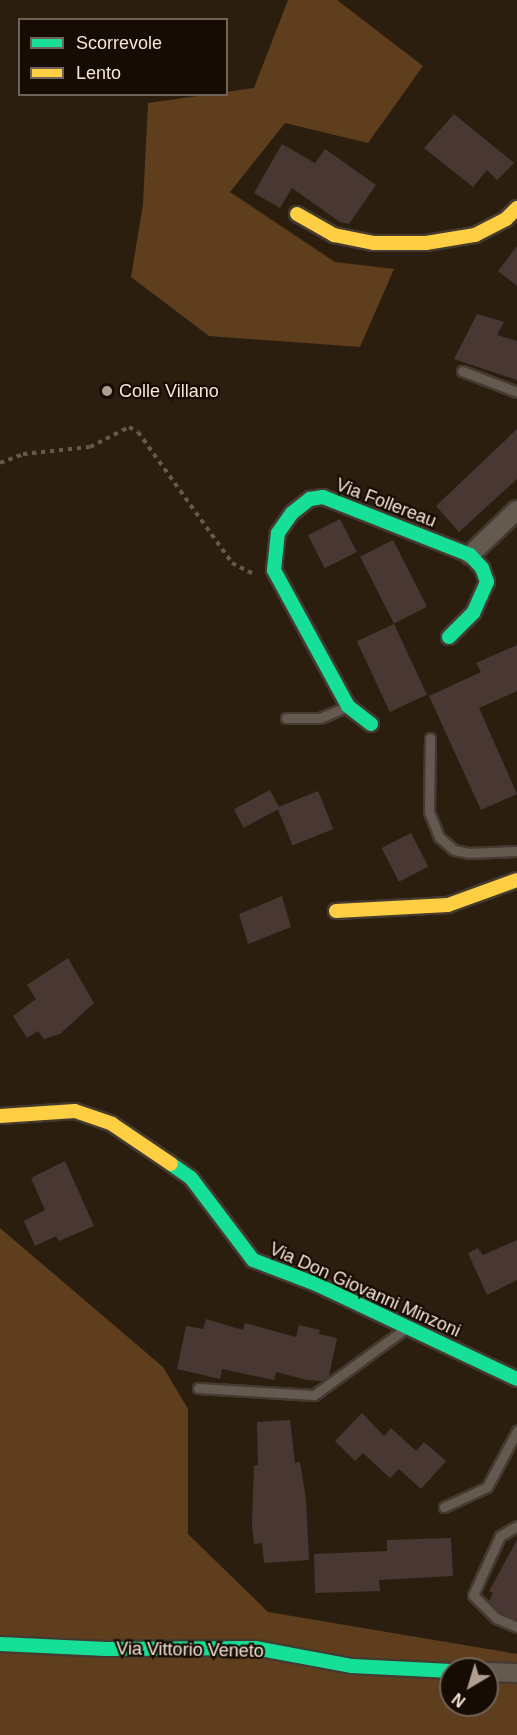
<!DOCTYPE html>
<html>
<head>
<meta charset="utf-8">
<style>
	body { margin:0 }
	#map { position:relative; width:517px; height:1735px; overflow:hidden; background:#2c1e0f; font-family:Arial,sans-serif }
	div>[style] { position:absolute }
	.green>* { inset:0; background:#5f3e1e }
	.building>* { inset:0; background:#493734; transform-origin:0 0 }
	.path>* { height:4px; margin-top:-2px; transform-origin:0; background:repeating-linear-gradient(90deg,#62594f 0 4.5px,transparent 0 9px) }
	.roads { filter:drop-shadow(2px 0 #453a30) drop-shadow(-2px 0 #453a30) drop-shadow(0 2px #453a30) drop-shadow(0 -2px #453a30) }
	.lane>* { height:9px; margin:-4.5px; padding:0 4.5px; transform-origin:4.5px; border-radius:4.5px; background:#655a50 }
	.street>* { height:18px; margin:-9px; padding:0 9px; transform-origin:9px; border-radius:9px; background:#655a50 }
	.fast>* { height:14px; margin:-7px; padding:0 7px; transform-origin:7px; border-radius:7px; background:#16e098 }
	.slow>* { height:14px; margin:-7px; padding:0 7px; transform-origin:7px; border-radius:7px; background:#ffcf43 }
	.dots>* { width:16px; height:16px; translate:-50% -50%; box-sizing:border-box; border:3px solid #170c03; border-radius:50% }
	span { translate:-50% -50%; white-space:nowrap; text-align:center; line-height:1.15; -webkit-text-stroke:4.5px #170c03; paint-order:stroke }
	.poi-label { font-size:18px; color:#f7e5d6 }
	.left { translate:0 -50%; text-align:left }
	.street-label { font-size:18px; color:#f7e5d6 }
	.legend { position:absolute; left:18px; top:18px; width:210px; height:78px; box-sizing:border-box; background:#170c03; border:2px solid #716357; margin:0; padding:8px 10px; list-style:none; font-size:18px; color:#f7e5d6 }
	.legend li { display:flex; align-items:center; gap:12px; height:30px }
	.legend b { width:30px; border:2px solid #716357 }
	.north { position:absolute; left:439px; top:1657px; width:60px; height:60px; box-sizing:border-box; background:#170c03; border:2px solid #716357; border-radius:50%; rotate:218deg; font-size:16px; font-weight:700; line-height:24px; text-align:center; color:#f7e5d6 }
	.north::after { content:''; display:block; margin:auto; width:21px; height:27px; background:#b09f90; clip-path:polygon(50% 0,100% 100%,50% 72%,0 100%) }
</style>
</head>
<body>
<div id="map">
	<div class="green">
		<div style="clip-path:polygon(288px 0,337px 0,423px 66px,368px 143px,285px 123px,230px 192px,335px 262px,394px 269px,360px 347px,209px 336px,131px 277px,143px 204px,148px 103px,254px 88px)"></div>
		<div style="clip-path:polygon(evenodd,0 1228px,163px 1367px,188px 1409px,188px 1534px,268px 1612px,517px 1654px,517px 1735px,0 1735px,0 1228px,451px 1669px,487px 1669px,487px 1705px,451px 1705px,451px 1669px)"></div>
	</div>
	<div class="building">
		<div style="clip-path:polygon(454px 114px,514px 163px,497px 180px,487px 170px,473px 187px,424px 148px)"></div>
		<div style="clip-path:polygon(282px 144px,315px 163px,325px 149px,376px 185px,349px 224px,340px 222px,292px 188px,280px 208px,254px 193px)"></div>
		<div style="clip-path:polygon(517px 246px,517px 286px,498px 271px)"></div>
		<div style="clip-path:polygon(477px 314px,504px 322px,497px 335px,517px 341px,517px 380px,454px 359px)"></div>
		<div style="clip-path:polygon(517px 429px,517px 479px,459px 532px,436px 506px)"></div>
		<div style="left:340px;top:519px;width:37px;height:36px;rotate:63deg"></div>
		<div style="left:393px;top:540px;width:75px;height:37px;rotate:63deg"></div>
		<div style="left:394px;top:624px;width:78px;height:41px;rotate:65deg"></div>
		<div style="clip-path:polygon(517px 645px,517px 691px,479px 708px,517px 794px,481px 810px,429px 696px,481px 672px,476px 663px)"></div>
		<div style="left:270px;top:790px;width:21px;height:41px;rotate:62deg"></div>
		<div style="left:318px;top:791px;width:41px;height:44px;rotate:68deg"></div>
		<div style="left:411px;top:833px;width:38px;height:33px;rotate:63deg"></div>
		<div style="clip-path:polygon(282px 896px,291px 927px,248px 944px,239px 914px)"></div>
		<div style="clip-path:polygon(68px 958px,94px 1003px,60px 1034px,44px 1039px,38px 1031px,27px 1038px,13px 1016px,36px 999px,27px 985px)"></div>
		<div style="clip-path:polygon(65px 1161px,94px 1226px,59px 1241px,56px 1236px,35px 1246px,24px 1221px,45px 1210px,31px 1178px)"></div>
		<div style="clip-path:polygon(517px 1240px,517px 1280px,487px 1295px,468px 1253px,478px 1248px,483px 1255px)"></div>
		<div style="clip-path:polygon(206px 1319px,243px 1330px,245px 1323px,296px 1337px,299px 1325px,320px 1330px,319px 1334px,337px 1338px,329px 1376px,322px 1381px,307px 1380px,276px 1372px,274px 1380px,222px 1369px,220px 1379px,177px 1369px,186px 1326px,203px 1329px)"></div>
		<div style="clip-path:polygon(362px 1413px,384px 1436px,391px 1428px,416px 1451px,424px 1442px,446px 1461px,421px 1489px,399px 1469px,390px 1478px,363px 1453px,355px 1461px,335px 1441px)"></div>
		<div style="clip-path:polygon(290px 1420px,295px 1463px,300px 1462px,306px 1499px,309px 1560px,264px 1563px,262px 1543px,254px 1544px,252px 1525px,254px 1466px,258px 1465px,257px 1422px)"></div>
		<div style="clip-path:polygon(451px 1538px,453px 1576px,379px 1580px,380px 1591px,315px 1593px,314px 1554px,387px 1551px,387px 1540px)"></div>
		<div style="clip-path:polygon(517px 1540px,517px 1620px,500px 1612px,489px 1601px,493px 1593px,489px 1591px)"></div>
	</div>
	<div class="path">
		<div style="left:0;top:463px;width:25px;rotate:-21deg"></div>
		<div style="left:23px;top:454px;width:67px;rotate:-6deg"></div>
		<div style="left:90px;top:447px;width:44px;rotate:-27.1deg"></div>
		<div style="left:129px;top:427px;width:10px;rotate:29deg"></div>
		<div style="left:138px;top:432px;width:161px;rotate:54.3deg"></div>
		<div style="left:232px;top:563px;width:25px;rotate:27deg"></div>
	</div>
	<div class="roads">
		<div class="lane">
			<div style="left:462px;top:371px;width:59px;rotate:20.9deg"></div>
			<div style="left:286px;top:718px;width:34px"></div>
			<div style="left:320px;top:718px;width:28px;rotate:-23deg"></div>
			<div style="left:430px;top:738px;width:74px;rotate:90.8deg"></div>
			<div style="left:429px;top:812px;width:27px;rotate:68deg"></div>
			<div style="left:439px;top:837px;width:20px;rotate:41deg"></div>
			<div style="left:454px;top:850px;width:15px;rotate:11deg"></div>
			<div style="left:469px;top:853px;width:48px;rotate:-2.4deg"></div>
			<div style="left:198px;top:1388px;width:116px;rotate:3.5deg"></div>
			<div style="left:314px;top:1395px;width:112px;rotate:-36deg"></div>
			<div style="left:444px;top:1507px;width:47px;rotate:-24.9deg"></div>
			<div style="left:487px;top:1487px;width:64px;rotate:-61.8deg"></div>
			<div style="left:517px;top:1526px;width:20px;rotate:150deg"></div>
			<div style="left:500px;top:1536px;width:65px;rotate:114.6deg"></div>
			<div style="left:473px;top:1595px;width:33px;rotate:45deg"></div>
			<div style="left:496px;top:1618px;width:23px;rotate:23deg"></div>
		</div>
		<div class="street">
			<div style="left:470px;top:555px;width:65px;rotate:-43.8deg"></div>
			<div style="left:487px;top:1672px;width:30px;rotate:2deg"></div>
		</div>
		<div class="fast">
			<div style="left:371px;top:724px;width:29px;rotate:-142deg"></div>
			<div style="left:348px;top:706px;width:155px;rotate:-118.6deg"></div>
			<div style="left:274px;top:570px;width:37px;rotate:-84deg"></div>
			<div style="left:278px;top:533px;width:24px;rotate:-55deg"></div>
			<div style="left:292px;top:513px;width:23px;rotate:-38deg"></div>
			<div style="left:310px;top:499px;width:13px;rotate:-9deg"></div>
			<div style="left:323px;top:497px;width:158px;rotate:21.5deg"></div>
			<div style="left:470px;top:555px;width:18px;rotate:47deg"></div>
			<div style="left:482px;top:568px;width:15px;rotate:70deg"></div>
			<div style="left:487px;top:582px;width:34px;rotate:114deg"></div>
			<div style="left:473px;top:613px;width:34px;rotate:135deg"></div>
			<div style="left:171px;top:1164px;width:24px;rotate:35deg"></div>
			<div style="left:191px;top:1178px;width:103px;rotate:52.9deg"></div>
			<div style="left:253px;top:1260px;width:70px;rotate:21deg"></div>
			<div style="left:318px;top:1285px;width:220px;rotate:25.3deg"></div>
			<div style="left:0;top:1644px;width:106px;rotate:2.7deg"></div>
			<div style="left:106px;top:1649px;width:149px;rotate:-0.4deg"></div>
			<div style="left:255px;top:1648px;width:99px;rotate:10.5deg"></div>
			<div style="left:352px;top:1666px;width:99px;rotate:2.9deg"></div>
		</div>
		<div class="slow">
			<div style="left:297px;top:214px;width:43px;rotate:29.6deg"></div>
			<div style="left:334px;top:235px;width:41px;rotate:11.3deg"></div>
			<div style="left:374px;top:243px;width:52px"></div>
			<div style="left:426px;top:243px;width:50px;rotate:-9.3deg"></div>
			<div style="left:475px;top:235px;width:35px;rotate:-27deg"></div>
			<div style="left:506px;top:219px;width:16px;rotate:-45deg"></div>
			<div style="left:336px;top:911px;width:112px;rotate:-3.1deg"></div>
			<div style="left:448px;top:905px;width:73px;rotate:-19.9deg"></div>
			<div style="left:0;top:1116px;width:75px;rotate:-3.8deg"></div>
			<div style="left:75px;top:1111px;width:39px;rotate:19deg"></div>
			<div style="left:112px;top:1124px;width:71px;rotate:34.1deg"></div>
		</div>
	</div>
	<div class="dots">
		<div style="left:107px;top:391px;background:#b09f90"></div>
	</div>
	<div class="poi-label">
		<span class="left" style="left:119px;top:391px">Colle Villano</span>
	</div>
	<div class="street-label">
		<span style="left:386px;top:503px;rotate:21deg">Via Follereau</span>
		<span style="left:365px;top:1290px;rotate:24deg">Via Don Giovanni Minzoni</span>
		<span style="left:190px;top:1650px;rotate:1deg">Via Vittorio Veneto</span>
	</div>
	<ul class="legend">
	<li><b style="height:8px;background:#16e098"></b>Scorrevole</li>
	<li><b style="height:8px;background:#ffcf43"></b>Lento</li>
	</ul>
	<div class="north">N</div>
</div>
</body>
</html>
